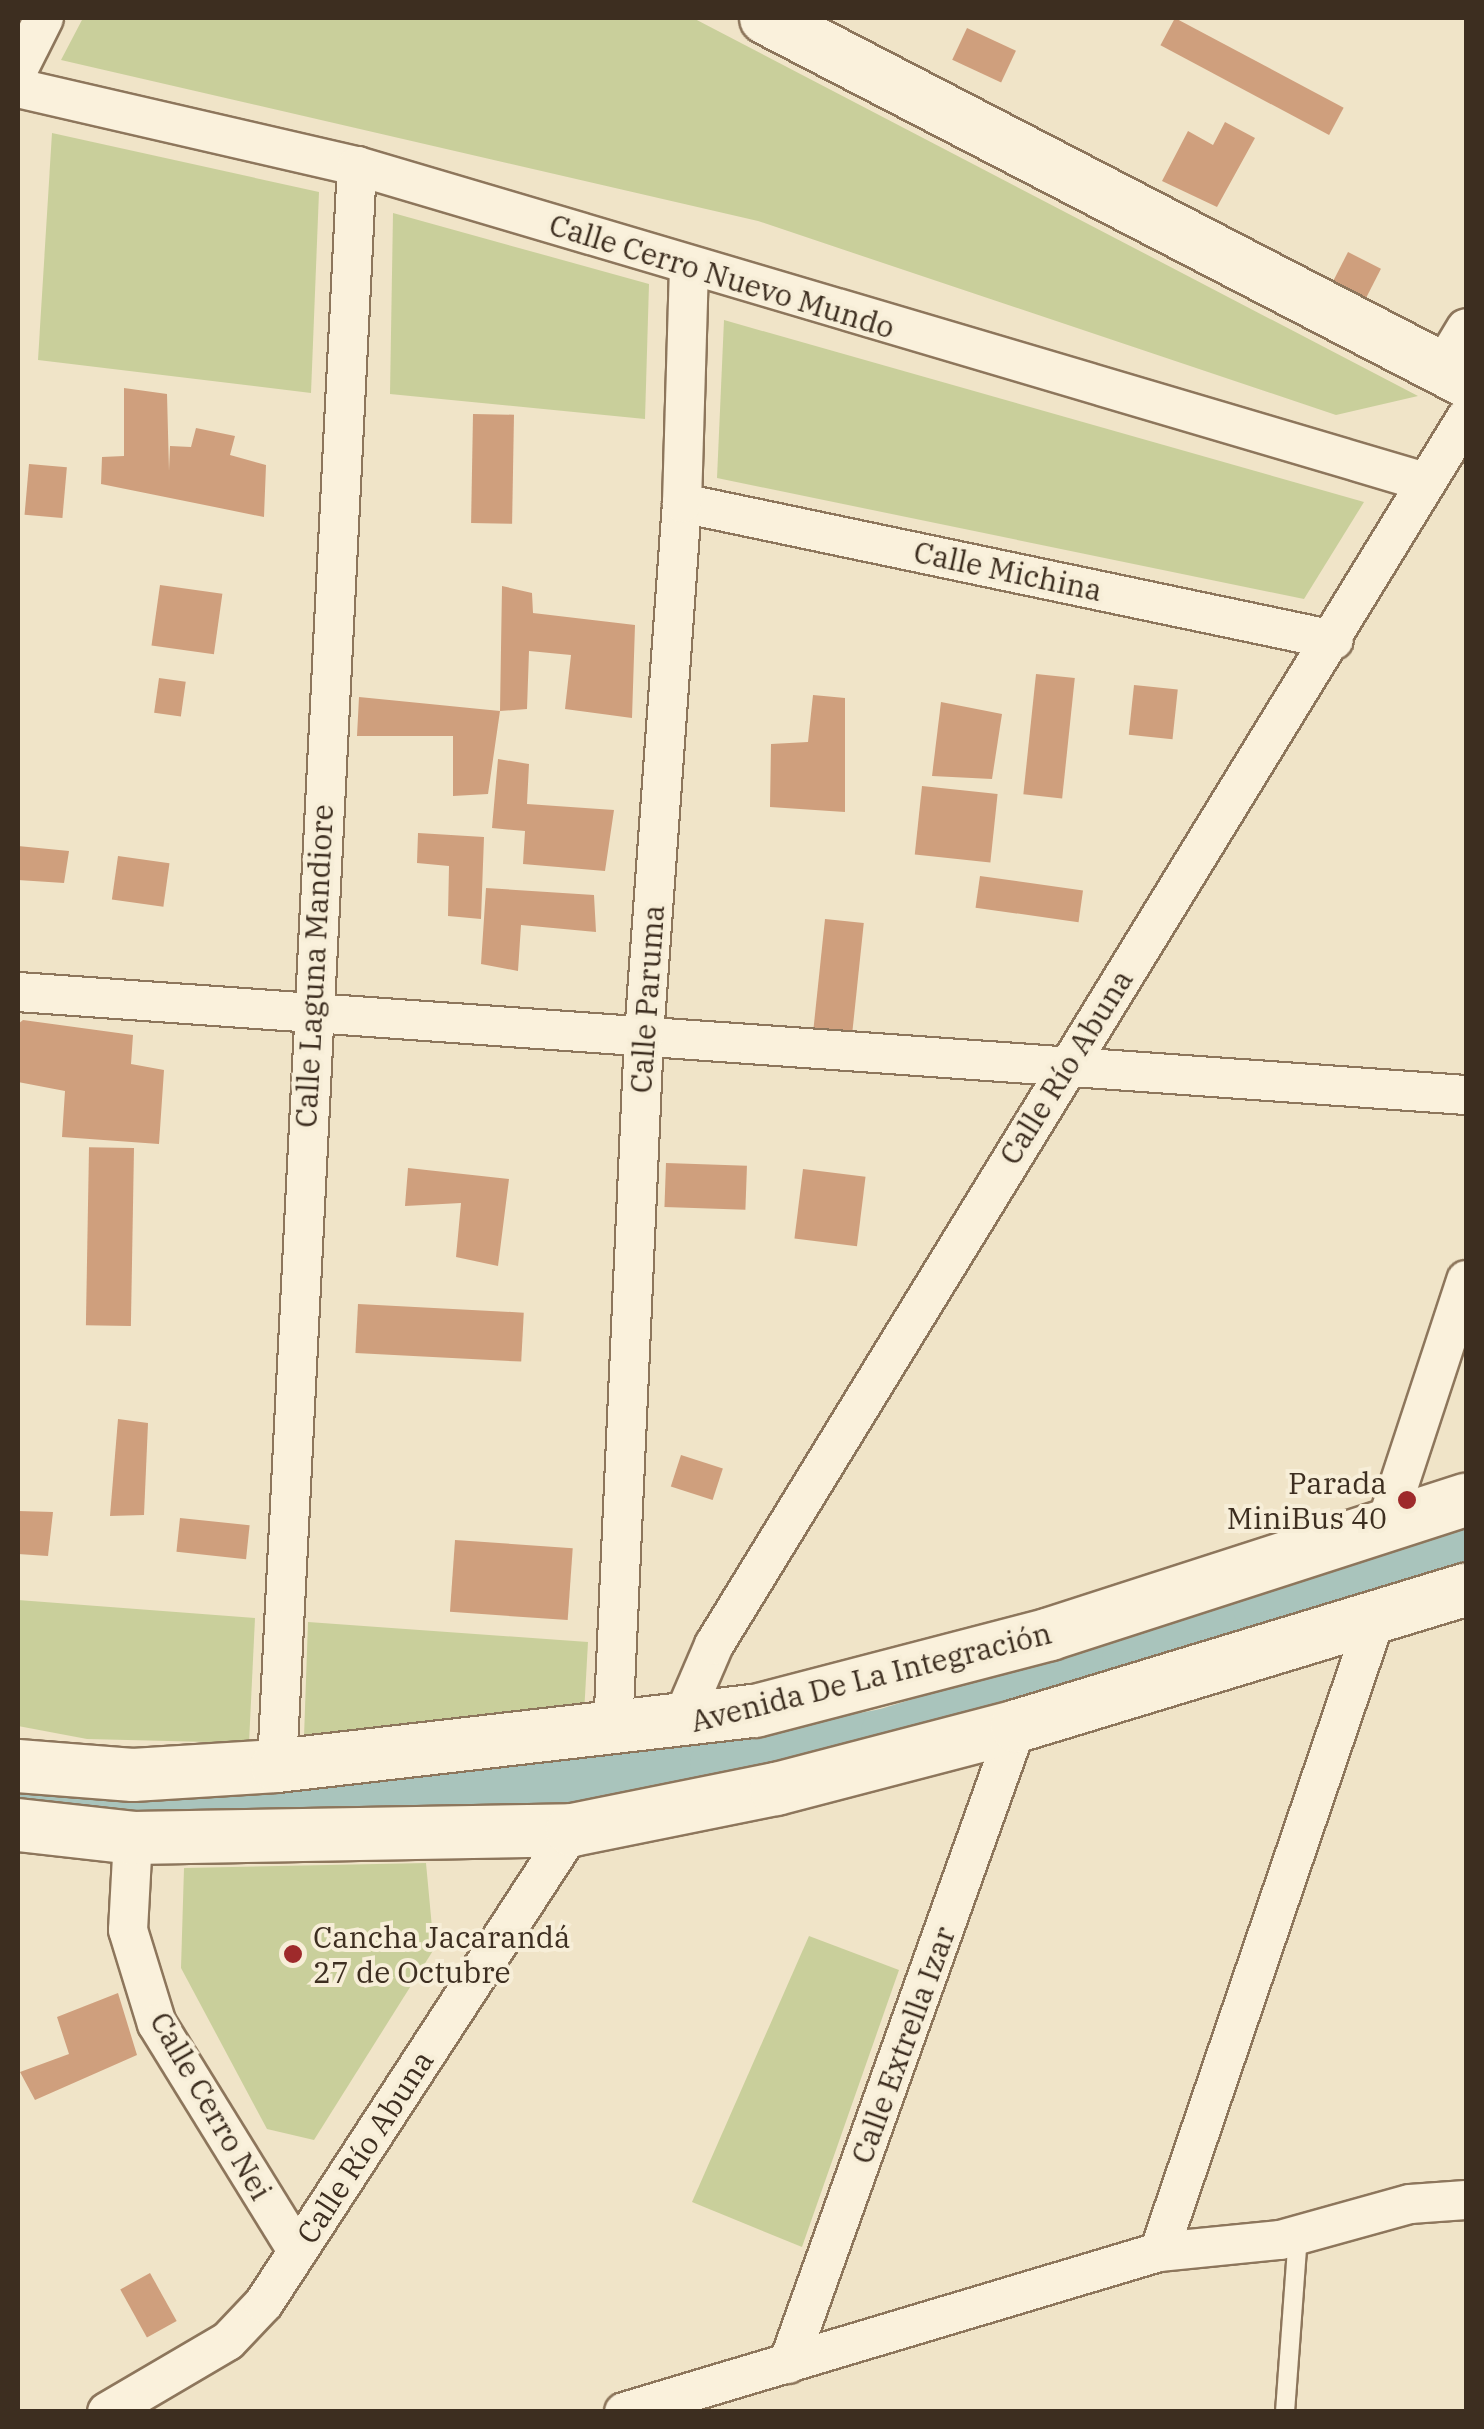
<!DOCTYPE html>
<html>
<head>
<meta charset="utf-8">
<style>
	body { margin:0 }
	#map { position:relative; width:1484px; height:2429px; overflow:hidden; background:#f0e4c8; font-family:"IBM Plex Serif",serif }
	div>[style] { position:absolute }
	.green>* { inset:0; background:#c9cf9b }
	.canal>* { height:45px; margin:-22.5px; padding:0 22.5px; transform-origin:22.5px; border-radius:22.5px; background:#a9c4bc }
	.building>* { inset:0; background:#cf9f7d; transform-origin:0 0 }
	.roads { filter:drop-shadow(2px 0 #8d765c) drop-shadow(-2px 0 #8d765c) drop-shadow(0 2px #8d765c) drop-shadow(0 -2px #8d765c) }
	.lane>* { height:18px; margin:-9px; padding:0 9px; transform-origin:9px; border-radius:9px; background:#faf1dc }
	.street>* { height:38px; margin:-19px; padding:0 19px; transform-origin:19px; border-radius:19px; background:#faf1dc }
	.secondary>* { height:52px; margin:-26px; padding:0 26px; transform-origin:26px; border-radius:26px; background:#faf1dc }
	.dots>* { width:28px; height:28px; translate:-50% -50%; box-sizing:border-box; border:5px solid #f7eed8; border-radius:50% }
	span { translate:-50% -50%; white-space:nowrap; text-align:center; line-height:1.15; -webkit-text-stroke:8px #f7eed8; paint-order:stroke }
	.street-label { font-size:30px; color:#3d2e20 }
	.poi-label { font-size:30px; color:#3d2e20 }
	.right { translate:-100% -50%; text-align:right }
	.left { translate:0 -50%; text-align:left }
	.frame { position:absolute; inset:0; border:20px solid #3d2e20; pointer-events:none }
</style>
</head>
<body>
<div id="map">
	<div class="green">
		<div style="clip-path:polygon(83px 18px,693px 18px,1418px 396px,1336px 415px,758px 221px,61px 60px)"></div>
		<div style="clip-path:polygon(52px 133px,319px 192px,311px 393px,38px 360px)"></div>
		<div style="clip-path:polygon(393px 213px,649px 284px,645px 419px,390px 394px)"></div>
		<div style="clip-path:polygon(724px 320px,1364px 502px,1304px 599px,717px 478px)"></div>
		<div style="clip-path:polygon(18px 1600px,255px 1618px,249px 1743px,87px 1739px,18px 1726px)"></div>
		<div style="clip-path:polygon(308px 1622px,588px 1642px,584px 1714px,304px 1737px)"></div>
		<div style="clip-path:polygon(426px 1863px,434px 1949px,314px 2140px,267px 2129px,181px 1968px,184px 1868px)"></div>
		<div style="clip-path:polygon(809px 1936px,899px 1970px,802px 2247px,692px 2202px)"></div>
	</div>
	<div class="canal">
		<div style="left:39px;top:1806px;width:241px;rotate:1.7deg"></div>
		<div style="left:280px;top:1813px;width:435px;rotate:-6.7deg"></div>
		<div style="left:712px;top:1762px;width:174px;rotate:-10.3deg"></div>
		<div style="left:883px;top:1731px;width:252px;rotate:-16.9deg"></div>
		<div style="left:1124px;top:1658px;width:140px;rotate:-21.8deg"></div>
		<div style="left:1254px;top:1606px;width:222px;rotate:-17deg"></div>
	</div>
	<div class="building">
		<div style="left:1175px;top:18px;width:191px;height:31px;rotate:28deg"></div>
		<div style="left:967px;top:28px;width:54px;height:35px;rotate:25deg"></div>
		<div style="clip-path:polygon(1225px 122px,1255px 138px,1217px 207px,1162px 181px,1188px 131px,1213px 145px)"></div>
		<div style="left:1348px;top:252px;width:37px;height:34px;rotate:27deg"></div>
		<div style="clip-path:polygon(124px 388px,167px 394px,169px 471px,170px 446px,191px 447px,196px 428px,235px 436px,230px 455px,266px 465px,264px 517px,101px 484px,102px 457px,124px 456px)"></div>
		<div style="left:473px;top:414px;width:41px;height:109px;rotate:1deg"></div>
		<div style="left:29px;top:464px;width:38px;height:51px;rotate:5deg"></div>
		<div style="left:160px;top:585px;width:63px;height:61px;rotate:8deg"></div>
		<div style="clip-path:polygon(502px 586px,532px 593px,533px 613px,635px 625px,632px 718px,565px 709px,571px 655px,529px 651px,527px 709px,500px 711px)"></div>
		<div style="left:1036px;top:674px;width:39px;height:121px;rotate:6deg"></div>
		<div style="left:159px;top:678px;width:27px;height:35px;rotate:8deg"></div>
		<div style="left:1134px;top:685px;width:44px;height:50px;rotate:6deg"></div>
		<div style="clip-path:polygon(813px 695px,845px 698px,845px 812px,770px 807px,771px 744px,808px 742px)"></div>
		<div style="clip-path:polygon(359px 697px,500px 711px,488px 794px,453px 796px,453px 736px,357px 736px)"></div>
		<div style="clip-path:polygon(941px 702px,1002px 714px,992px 779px,932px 776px)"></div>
		<div style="clip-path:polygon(498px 759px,529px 764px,527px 804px,614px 810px,605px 871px,523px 864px,525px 831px,492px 828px)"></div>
		<div style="left:922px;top:786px;width:76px;height:69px;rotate:6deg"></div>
		<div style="clip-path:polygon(418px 833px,484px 837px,481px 919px,448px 916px,449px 866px,417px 863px)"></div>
		<div style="clip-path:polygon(18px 846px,69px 851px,64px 883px,18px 880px)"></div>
		<div style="left:118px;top:856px;width:52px;height:44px;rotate:8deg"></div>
		<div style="left:980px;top:876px;width:104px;height:32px;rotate:8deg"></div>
		<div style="clip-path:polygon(486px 888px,594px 895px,596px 932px,521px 925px,518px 971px,481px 964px)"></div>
		<div style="left:825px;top:919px;width:39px;height:111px;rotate:6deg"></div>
		<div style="clip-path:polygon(23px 1020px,133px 1035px,131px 1064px,164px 1070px,159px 1144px,62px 1137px,65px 1091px,18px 1082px,18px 1024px)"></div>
		<div style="left:134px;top:1148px;width:178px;height:45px;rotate:91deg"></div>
		<div style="left:666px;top:1163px;width:81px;height:44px;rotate:2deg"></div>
		<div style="clip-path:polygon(408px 1168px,509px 1179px,498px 1266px,456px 1257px,461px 1203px,405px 1206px)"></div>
		<div style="left:803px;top:1169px;width:63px;height:70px;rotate:7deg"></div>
		<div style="left:358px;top:1304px;width:166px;height:49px;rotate:3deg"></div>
		<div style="clip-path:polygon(118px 1419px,148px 1423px,144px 1515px,110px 1516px)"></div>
		<div style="left:681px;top:1455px;width:44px;height:33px;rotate:18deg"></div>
		<div style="clip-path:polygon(18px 1511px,53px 1512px,48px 1556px,18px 1554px)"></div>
		<div style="left:180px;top:1518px;width:70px;height:34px;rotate:6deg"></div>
		<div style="left:455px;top:1540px;width:118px;height:72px;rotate:4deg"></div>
		<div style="clip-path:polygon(118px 1993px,137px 2055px,35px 2100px,20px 2072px,69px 2054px,57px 2017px)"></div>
		<div style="left:150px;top:2273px;width:55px;height:34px;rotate:61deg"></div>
	</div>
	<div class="roads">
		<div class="lane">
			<div style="left:1285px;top:2412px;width:177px;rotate:-85.8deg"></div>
		</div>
		<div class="street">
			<div style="left:18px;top:70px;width:58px;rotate:-63.4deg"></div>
			<div style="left:18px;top:88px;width:348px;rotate:13deg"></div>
			<div style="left:357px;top:166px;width:1111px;rotate:16.48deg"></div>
			<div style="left:1443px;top:366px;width:44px;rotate:-58.8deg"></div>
			<div style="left:682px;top:503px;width:666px;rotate:11.87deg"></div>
			<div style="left:18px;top:992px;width:1452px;rotate:4.07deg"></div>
			<div style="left:1385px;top:1527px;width:260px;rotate:-71.8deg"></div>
			<div style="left:680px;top:1724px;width:86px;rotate:-66.7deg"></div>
			<div style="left:714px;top:1645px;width:1439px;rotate:-58.5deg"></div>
			<div style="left:613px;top:1732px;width:697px;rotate:-87.45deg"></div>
			<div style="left:644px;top:1036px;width:534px;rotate:-85.92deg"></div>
			<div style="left:682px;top:503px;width:236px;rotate:-88.3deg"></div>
			<div style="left:277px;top:1766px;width:1602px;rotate:-87.14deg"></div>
			<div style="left:133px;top:1838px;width:92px;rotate:93.1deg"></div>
			<div style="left:128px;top:1930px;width:98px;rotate:72.9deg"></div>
			<div style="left:157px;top:2024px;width:267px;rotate:58.3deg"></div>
			<div style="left:1159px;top:2252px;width:668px;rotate:-71.13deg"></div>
			<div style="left:788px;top:2364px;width:678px;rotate:-70.26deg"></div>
			<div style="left:107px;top:2412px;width:140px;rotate:-30.4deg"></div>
			<div style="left:228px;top:2341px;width:52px;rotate:-46.5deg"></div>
			<div style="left:264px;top:2303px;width:564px;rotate:-56.93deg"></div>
			<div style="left:624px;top:2412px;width:558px;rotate:-16.65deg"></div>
			<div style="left:1159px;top:2252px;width:122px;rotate:-5.7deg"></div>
			<div style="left:1280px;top:2240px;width:135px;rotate:-15.5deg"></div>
			<div style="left:1410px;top:2204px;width:56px;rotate:-4.1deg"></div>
		</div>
		<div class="secondary">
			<div style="left:766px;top:18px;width:789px;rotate:27.41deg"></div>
			<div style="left:18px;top:1766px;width:115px;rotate:4.5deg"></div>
			<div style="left:133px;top:1775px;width:144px;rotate:-3.6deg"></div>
			<div style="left:277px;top:1766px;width:481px;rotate:-6.6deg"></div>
			<div style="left:755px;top:1711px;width:305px;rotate:-14.6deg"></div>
			<div style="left:1050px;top:1634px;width:437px;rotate:-17.9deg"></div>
			<div style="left:18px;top:1825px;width:116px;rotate:6.4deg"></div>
			<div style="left:133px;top:1838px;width:439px;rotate:-1deg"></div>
			<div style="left:572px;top:1830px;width:208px;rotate:-11.4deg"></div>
			<div style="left:776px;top:1789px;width:249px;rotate:-14.6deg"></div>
			<div style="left:1017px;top:1726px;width:469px;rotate:-16.9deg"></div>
		</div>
	</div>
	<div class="dots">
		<div style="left:1407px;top:1500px;background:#9e2a2b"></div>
		<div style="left:293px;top:1954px;background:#9e2a2b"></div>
	</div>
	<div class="street-label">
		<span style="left:722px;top:276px;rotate:17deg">Calle Cerro Nuevo Mundo</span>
		<span style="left:1008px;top:571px;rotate:12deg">Calle Michina</span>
		<span style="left:314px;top:966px;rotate:-87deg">Calle Laguna Mandiore</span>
		<span style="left:647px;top:999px;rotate:-86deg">Calle Paruma</span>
		<span style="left:1066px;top:1067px;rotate:-58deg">Calle Río Abuna</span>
		<span style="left:871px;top:1677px;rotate:-14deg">Avenida De La Integración</span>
		<span style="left:903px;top:2045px;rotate:-70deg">Calle Extrella Izar</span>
		<span style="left:211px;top:2106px;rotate:60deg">Calle Cerro Nei</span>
		<span style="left:365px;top:2147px;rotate:-57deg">Calle Río Abuna</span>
	</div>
	<div class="poi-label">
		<span class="right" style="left:1387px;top:1500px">Parada<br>MiniBus 40</span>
		<span class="left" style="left:313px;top:1954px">Cancha Jacarandá<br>27 de Octubre</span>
	</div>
	<div class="frame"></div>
</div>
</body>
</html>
